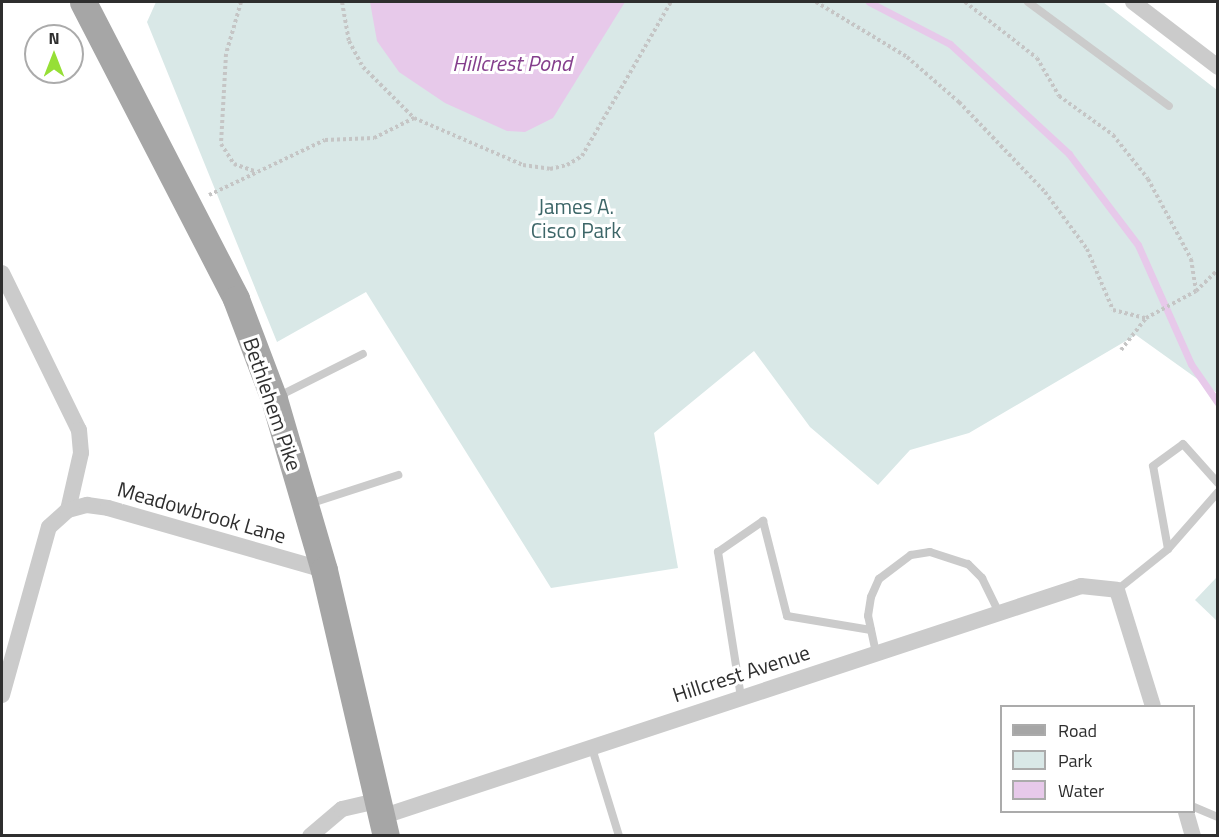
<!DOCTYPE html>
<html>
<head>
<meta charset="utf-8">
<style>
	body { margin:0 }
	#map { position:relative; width:1219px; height:837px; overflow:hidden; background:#fff; font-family:"Titillium Web",sans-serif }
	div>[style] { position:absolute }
	.green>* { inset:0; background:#d9e8e7 }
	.water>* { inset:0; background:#e7c9ea }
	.stream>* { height:7px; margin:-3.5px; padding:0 3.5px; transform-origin:3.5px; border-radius:3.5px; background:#e7c9ea }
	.path>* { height:4px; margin-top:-2px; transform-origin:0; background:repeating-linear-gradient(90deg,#c5c5c5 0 3px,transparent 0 6px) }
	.lane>* { height:8px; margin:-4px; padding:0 4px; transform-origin:4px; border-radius:4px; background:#cbcbcb }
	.street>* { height:16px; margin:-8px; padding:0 8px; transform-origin:8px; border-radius:8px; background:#cbcbcb }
	.primary>* { height:27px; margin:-13.5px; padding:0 13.5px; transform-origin:13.5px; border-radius:13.5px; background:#a6a6a6 }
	span { translate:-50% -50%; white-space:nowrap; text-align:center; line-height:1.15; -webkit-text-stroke:6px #fff; paint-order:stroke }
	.park-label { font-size:21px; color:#3d6668 }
	.street-label { font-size:21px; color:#2e2e2e }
	.water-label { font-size:22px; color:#853f8d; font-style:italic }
	.frame { position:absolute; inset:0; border:3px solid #2e2e2e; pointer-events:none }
	.legend { position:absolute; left:1000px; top:705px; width:195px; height:108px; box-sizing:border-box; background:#fff; border:2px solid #ababab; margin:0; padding:8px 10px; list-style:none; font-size:18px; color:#2e2e2e }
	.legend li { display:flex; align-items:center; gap:12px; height:30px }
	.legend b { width:30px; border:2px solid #ababab }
	.north { position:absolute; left:24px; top:24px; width:60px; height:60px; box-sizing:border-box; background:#fff; border:2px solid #ababab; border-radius:50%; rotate:0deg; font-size:16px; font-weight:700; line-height:24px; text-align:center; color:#2e2e2e }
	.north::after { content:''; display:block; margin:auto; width:21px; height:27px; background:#96df36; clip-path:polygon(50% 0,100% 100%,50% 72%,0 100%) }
</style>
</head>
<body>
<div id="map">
	<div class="green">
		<div style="clip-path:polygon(156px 2px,1103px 2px,1217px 90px,1217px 393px,1136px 335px,969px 433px,910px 450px,878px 485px,810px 427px,754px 351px,654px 433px,678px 568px,551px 588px,366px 292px,277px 342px,147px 22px)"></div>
		<div style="clip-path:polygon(1217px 577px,1217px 621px,1195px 600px)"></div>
	</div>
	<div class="water">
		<div style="clip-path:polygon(370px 2px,625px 2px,553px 118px,525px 132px,507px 131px,445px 103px,399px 72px,377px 41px)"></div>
	</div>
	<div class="stream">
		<div style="left:869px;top:2px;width:91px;rotate:27.4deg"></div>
		<div style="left:950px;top:44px;width:162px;rotate:42.7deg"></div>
		<div style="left:1069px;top:154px;width:114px;rotate:52.8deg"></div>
		<div style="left:1138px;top:245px;width:130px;rotate:66deg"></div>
		<div style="left:1191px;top:364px;width:47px;rotate:55.3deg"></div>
	</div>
	<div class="path">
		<div style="left:241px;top:2px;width:54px;rotate:106.1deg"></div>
		<div style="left:226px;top:54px;width:90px;rotate:93.2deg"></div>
		<div style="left:221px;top:144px;width:24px;rotate:57deg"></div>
		<div style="left:234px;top:164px;width:24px;rotate:19deg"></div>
		<div style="left:342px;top:2px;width:40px;rotate:80deg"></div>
		<div style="left:349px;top:41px;width:30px;rotate:62deg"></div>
		<div style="left:363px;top:67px;width:72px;rotate:45deg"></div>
		<div style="left:816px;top:2px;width:106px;rotate:31.1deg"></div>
		<div style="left:907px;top:57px;width:69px;rotate:40.9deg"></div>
		<div style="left:959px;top:102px;width:124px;rotate:46.3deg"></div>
		<div style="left:1045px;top:192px;width:71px;rotate:53.6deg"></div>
		<div style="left:1087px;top:249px;width:66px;rotate:66.9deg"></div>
		<div style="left:1113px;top:310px;width:34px;rotate:14deg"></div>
		<div style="left:965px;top:2px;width:91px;rotate:37.9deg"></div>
		<div style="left:1037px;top:58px;width:44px;rotate:59.9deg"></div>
		<div style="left:1059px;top:96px;width:67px;rotate:35.8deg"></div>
		<div style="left:1113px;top:135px;width:56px;rotate:51.5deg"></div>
		<div style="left:1148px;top:179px;width:91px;rotate:61.7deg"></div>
		<div style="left:1191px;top:259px;width:32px;rotate:81deg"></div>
		<div style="left:209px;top:195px;width:128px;rotate:-25.4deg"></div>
		<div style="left:325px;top:140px;width:49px;rotate:-2.3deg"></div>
		<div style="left:374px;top:138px;width:45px;rotate:-26.6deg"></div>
		<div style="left:414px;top:118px;width:119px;rotate:23.3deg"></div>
		<div style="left:523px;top:165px;width:27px;rotate:8deg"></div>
		<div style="left:550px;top:169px;width:17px;rotate:-13deg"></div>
		<div style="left:567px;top:165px;width:17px;rotate:-31deg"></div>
		<div style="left:582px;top:156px;width:178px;rotate:-60deg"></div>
		<div style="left:1121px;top:350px;width:41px;rotate:-52deg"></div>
		<div style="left:1146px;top:318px;width:57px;rotate:-28.4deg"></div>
		<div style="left:1196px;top:291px;width:30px;rotate:-44deg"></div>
	</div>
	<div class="lane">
		<div style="left:1028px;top:2px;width:175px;rotate:36.4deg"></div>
		<div style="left:277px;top:397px;width:96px;rotate:-26.6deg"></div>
		<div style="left:309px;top:504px;width:94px;rotate:-18deg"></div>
		<div style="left:1168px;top:549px;width:84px;rotate:-100.2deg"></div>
		<div style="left:1153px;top:466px;width:37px;rotate:-36deg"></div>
		<div style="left:1183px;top:444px;width:52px;rotate:48.1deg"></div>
		<div style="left:1117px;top:590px;width:65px;rotate:-38.8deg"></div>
		<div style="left:1168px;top:549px;width:76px;rotate:-48.7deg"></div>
		<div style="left:876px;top:653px;width:38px;rotate:-102deg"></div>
		<div style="left:868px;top:616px;width:19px;rotate:-81deg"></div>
		<div style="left:871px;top:597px;width:20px;rotate:-66deg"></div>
		<div style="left:879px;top:579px;width:40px;rotate:-37deg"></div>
		<div style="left:911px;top:555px;width:19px;rotate:-9deg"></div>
		<div style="left:930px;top:552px;width:40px;rotate:18deg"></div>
		<div style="left:968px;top:564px;width:20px;rotate:45deg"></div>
		<div style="left:982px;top:578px;width:39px;rotate:64deg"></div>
		<div style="left:741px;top:697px;width:147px;rotate:-99deg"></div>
		<div style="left:718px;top:552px;width:55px;rotate:-34.6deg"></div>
		<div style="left:763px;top:521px;width:98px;rotate:75.8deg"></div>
		<div style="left:787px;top:616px;width:85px;rotate:9.5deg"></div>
		<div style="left:591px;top:745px;width:95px;rotate:72.9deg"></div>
		<div style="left:1194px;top:807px;width:26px;rotate:23deg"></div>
	</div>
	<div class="street">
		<div style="left:1133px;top:2px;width:107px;rotate:37.4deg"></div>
		<div style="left:2px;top:273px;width:175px;rotate:63.9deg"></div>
		<div style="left:79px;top:430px;width:23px;rotate:85deg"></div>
		<div style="left:81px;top:453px;width:58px;rotate:102.8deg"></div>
		<div style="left:2px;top:695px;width:174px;rotate:-74.4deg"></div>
		<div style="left:49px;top:527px;width:25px;rotate:-42deg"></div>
		<div style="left:68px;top:510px;width:20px;rotate:-15deg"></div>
		<div style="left:87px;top:505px;width:21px;rotate:8deg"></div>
		<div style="left:108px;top:508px;width:225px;rotate:16deg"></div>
		<div style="left:1186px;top:812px;width:25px;rotate:74deg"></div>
		<div style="left:381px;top:817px;width:737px;rotate:-18.26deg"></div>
		<div style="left:1081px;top:586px;width:36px;rotate:6deg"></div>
		<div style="left:1117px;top:590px;width:121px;rotate:72.8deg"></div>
		<div style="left:310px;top:836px;width:42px;rotate:-40.2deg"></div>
		<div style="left:342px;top:809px;width:35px;rotate:-13deg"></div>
	</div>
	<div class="primary">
		<div style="left:83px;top:2px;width:334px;rotate:62.7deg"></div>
		<div style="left:236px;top:299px;width:107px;rotate:69.2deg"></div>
		<div style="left:274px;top:399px;width:178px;rotate:73.7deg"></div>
		<div style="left:324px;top:570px;width:273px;rotate:76.9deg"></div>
	</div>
	<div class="park-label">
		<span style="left:576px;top:218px">James A.<br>Cisco Park</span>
	</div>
	<div class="street-label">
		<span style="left:273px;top:404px;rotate:71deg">Bethlehem Pike</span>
		<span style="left:202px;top:512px;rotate:16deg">Meadowbrook Lane</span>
		<span style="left:741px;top:673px;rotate:-18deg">Hillcrest Avenue</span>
	</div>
	<div class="water-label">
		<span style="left:512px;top:64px">Hillcrest Pond</span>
	</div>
	<div class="frame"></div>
	<ul class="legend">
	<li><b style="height:8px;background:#a6a6a6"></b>Road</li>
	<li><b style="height:16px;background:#d9e8e7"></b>Park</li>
	<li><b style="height:16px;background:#e7c9ea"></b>Water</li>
	</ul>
	<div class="north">N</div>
</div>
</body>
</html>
